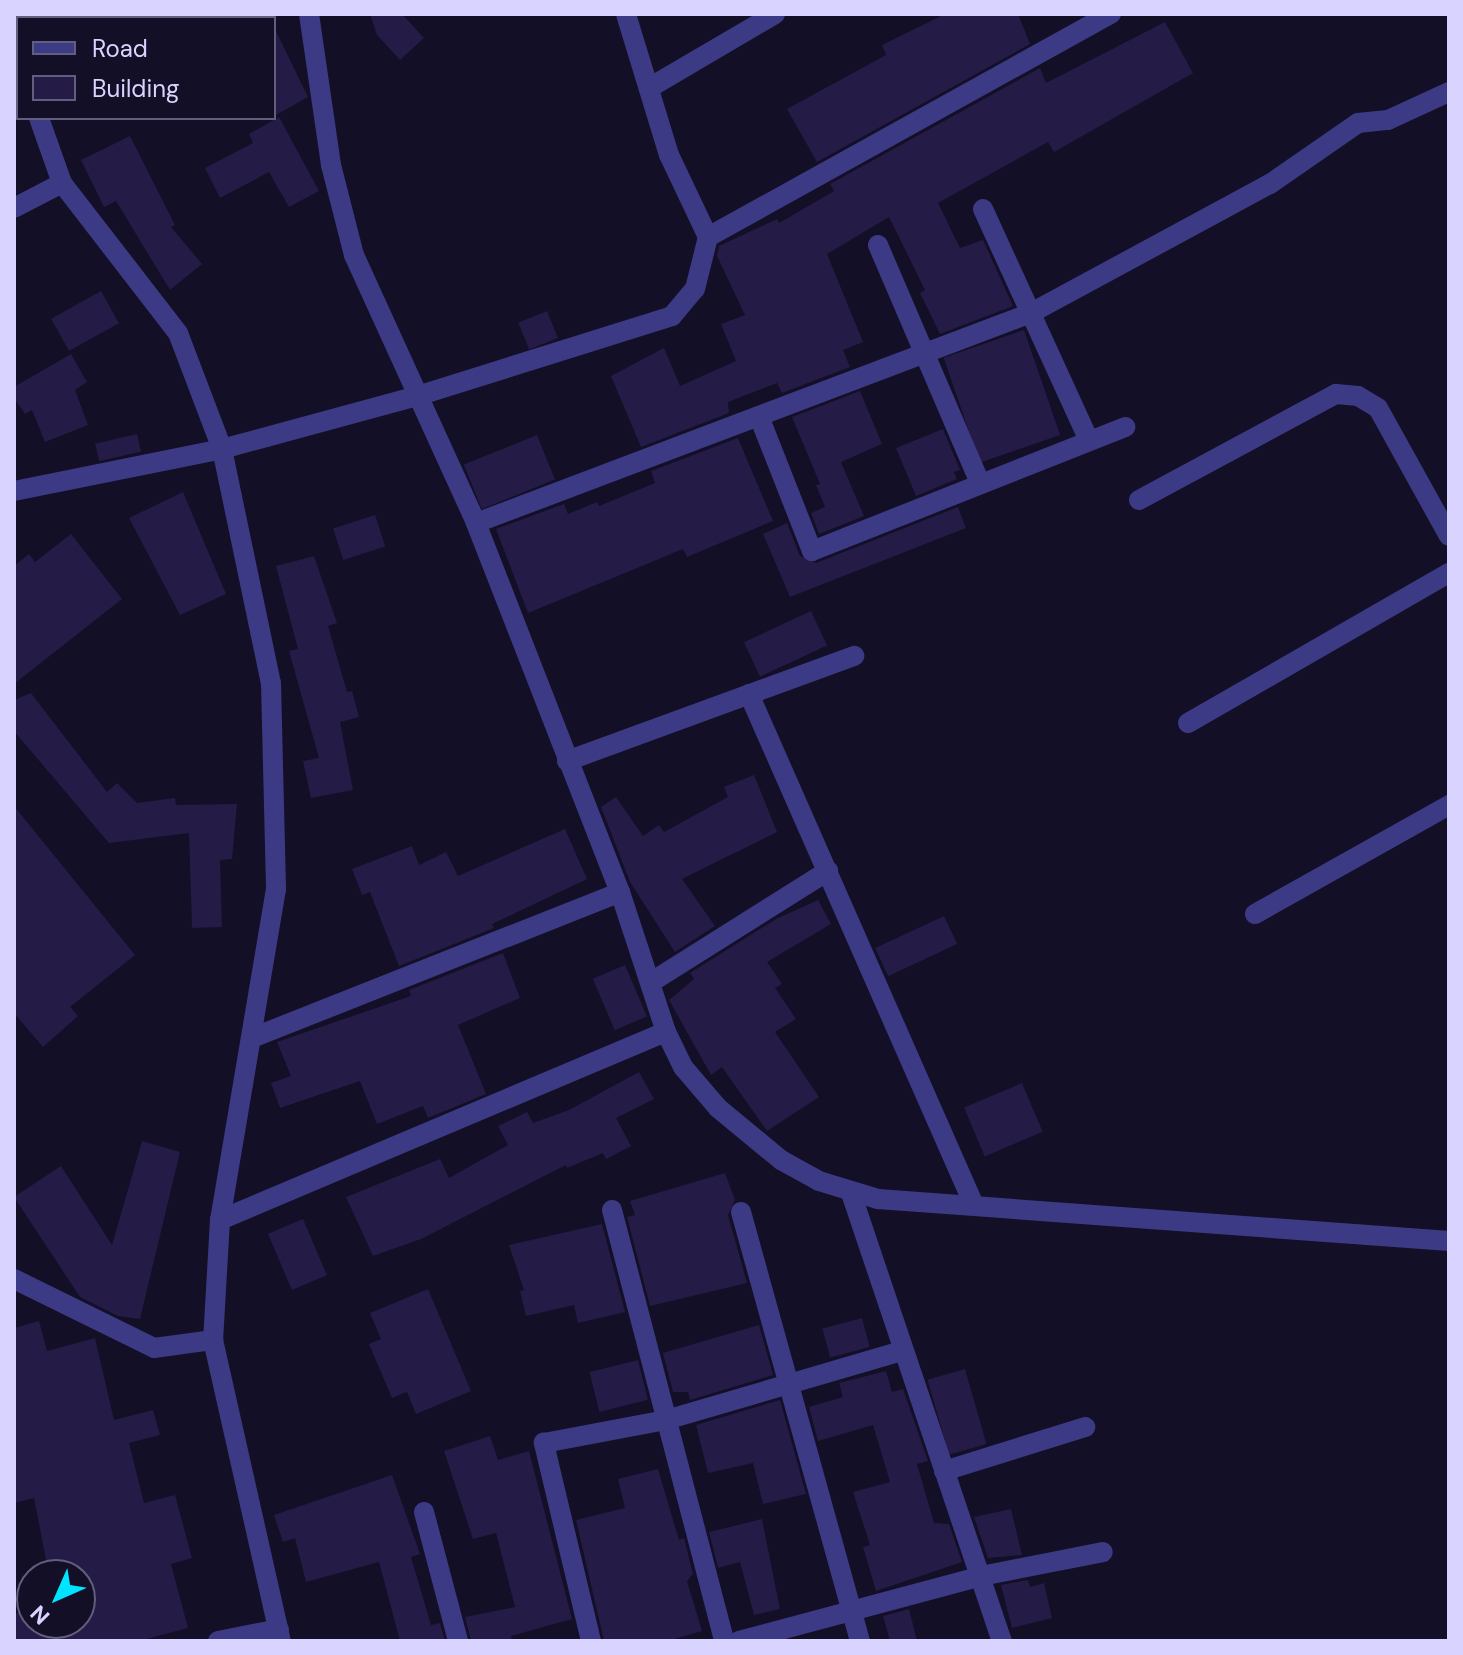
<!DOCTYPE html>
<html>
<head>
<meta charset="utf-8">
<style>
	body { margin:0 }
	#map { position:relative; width:1463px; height:1655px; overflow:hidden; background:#130f26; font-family:"DM Sans",sans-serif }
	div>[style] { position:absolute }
	.building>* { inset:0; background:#241b47; transform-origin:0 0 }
	.minor>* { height:20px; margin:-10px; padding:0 10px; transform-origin:10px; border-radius:10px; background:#3d3a85 }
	span { translate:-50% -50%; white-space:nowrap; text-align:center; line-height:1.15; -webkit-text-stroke:8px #130f26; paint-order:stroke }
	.frame { position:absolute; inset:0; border:16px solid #d9d4ff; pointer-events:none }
	.legend { position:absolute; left:16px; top:16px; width:260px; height:104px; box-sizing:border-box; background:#130f26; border:2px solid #625e7d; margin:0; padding:10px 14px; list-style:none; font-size:24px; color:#d9d4ff }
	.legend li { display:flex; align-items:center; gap:16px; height:40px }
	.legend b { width:40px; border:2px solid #625e7d }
	.north { position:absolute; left:16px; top:1559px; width:80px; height:80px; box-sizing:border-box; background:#130f26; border:2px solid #625e7d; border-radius:50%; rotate:225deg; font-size:22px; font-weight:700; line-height:32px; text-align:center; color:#d9d4ff }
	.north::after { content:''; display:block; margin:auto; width:28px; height:36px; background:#00e5ff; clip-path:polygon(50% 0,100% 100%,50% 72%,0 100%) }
</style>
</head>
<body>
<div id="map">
	<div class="building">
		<div style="clip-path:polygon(370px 14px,402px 14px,424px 38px,400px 60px,377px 35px)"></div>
		<div style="clip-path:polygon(945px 14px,1018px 14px,1030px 44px,817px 162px,787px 109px,886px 55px,882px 45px)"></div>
		<div style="clip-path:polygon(1165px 22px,1193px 73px,1054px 152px,1048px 142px,938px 203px,960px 248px,983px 240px,1013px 306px,940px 334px,920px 293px,925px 290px,889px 217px,827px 254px,863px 342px,843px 350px,850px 367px,782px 393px,777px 383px,728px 402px,729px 413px,641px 447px,611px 376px,664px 348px,680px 386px,736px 361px,721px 324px,745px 315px,717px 256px,719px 246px,777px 219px,779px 223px,834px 191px,830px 184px,1040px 68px,1046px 83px)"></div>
		<div style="clip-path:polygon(274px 27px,308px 97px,274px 116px)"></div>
		<div style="clip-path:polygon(279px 117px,319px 191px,289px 207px,269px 172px,220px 198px,205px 168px,253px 143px,249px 134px)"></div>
		<div style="clip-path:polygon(130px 136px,175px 225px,171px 227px,202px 264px,170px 290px,116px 201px,104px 207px,81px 160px)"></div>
		<div style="left:101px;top:291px;width:37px;height:57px;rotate:61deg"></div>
		<div style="left:547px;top:311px;width:29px;height:31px;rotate:68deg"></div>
		<div style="left:1024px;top:330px;width:111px;height:85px;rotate:71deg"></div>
		<div style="clip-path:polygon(71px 354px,87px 382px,75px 390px,88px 425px,45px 442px,32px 410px,25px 414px,14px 398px,14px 387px)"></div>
		<div style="clip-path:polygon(860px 391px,882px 444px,841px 462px,864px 516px,819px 534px,811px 513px,825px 507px,816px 485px,820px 484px,792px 417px)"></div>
		<div style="clip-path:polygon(943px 429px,960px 470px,954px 472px,957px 479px,916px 496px,896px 448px)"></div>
		<div style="left:137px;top:434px;width:18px;height:43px;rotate:77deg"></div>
		<div style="left:537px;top:435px;width:48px;height:79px;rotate:68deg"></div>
		<div style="clip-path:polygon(738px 438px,773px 521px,687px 557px,683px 549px,528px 613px,496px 529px,564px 504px,568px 514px,597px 502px,599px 506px,655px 483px,651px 471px)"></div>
		<div style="clip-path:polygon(183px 492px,226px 594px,180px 615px,129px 518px)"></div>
		<div style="clip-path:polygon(958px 507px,966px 528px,790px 597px,763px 534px,787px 523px,800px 556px,816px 563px)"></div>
		<div style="left:375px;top:515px;width:33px;height:44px;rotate:72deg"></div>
		<div style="clip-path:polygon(71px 534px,122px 599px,14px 684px,14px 566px,29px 554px,35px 562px)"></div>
		<div style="clip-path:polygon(314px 556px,337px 623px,328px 626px,347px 692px,352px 691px,359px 717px,340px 722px,353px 790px,311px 798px,303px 761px,319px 758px,289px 651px,298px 649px,276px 566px)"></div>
		<div style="left:811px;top:611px;width:38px;height:74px;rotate:65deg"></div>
		<div style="clip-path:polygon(31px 693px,107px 792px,117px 783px,137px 803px,175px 798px,176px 805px,237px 804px,232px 859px,220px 860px,222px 927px,192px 928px,189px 833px,109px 843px,14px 731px,14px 700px)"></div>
		<div style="clip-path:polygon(754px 775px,777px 832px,682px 879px,715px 926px,675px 952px,630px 882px,601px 807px,616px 797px,643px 836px,659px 825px,664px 832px,728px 797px,724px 787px)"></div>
		<div style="clip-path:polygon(14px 806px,135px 955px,70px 1007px,78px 1016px,43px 1047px,14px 1013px)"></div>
		<div style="clip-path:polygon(565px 829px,587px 879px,492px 924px,494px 928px,399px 966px,370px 892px,362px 895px,352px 869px,412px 846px,419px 865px,446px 852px,458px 876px)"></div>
		<div style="clip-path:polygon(818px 900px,831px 924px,767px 962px,782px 984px,775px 988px,796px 1019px,775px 1032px,819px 1097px,767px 1131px,722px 1067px,711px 1075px,669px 1000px,694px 979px,690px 973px,776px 919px)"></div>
		<div style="left:944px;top:916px;width:31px;height:76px;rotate:65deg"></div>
		<div style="clip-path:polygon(503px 953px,520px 998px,458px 1025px,486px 1094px,428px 1118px,423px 1106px,377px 1124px,360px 1081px,280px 1108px,271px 1083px,291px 1076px,277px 1042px,411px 996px,409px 990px)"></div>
		<div style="left:625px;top:965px;width:56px;height:35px;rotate:67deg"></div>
		<div style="clip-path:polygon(639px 1072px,654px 1099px,616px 1118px,631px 1146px,606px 1159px,603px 1153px,567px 1168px,566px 1165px,421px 1239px,373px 1256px,346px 1197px,440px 1159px,449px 1178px,508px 1145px,498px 1126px,527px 1112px,533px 1123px,569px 1110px)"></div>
		<div style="left:1022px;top:1083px;width:53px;height:63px;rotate:67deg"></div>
		<div style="clip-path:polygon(142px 1141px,180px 1152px,140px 1319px,118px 1316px,80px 1297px,14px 1197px,61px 1166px,112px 1245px)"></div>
		<div style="clip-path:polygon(725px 1173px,735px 1200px,728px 1215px,747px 1283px,650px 1306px,627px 1217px,635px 1215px,630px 1201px)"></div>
		<div style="left:303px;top:1219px;width:61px;height:38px;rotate:67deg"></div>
		<div style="clip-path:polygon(602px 1224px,625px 1312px,578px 1323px,574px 1305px,526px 1316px,520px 1291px,524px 1290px,509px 1245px)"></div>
		<div style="clip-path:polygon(428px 1289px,471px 1391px,416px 1414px,407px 1392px,392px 1398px,369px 1344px,381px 1339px,370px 1313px)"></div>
		<div style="left:862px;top:1318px;width:30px;height:41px;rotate:75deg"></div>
		<div style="clip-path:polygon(39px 1321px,47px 1351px,95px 1338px,114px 1420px,153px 1410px,160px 1435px,129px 1443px,144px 1503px,175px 1495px,192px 1558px,171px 1564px,188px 1628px,139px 1641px,14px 1641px,14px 1614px,32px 1608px,32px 1623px,80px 1623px,80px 1575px,49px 1575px,34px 1498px,14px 1503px,14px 1328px)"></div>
		<div style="clip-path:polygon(759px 1325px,773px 1375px,690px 1400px,688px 1392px,673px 1392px,663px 1353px)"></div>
		<div style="left:638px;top:1360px;width:41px;height:50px;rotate:76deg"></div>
		<div style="left:965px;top:1369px;width:78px;height:39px;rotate:74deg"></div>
		<div style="clip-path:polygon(886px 1371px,892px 1392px,903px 1389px,928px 1461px,917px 1464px,934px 1523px,949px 1524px,962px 1562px,876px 1591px,863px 1547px,870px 1545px,853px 1492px,890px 1482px,873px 1425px,818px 1441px,809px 1407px,843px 1397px,839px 1383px)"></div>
		<div style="clip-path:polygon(780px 1400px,806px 1494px,763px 1504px,753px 1463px,708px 1473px,696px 1425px)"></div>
		<div style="clip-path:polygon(490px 1436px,498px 1460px,529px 1451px,572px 1619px,511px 1636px,512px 1641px,471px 1641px,465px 1617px,515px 1607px,496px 1533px,473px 1539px,444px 1451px)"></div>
		<div style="clip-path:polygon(658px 1469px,679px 1540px,684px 1538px,693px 1574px,687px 1581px,702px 1631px,668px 1641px,604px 1641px,576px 1520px,625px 1508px,618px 1479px)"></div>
		<div style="clip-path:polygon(392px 1475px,420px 1554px,411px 1557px,431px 1625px,440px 1623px,445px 1641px,400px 1641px,379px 1562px,306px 1582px,295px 1538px,283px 1542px,274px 1515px)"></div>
		<div style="clip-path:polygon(1011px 1509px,1022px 1555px,988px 1558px,974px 1517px)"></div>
		<div style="clip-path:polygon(762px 1519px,780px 1609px,754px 1615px,740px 1562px,718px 1568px,709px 1532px)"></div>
		<div style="clip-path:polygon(1028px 1580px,1030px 1587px,1044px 1583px,1052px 1618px,1012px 1628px,1001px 1585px)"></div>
		<div style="clip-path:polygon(909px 1609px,917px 1641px,890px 1641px,883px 1616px)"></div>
	</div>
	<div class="minor">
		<div style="left:309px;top:14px;width:153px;rotate:81.7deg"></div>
		<div style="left:331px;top:165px;width:93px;rotate:75.7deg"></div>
		<div style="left:354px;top:255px;width:294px;rotate:65.5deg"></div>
		<div style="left:476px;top:523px;width:396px;rotate:68.7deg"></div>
		<div style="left:620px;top:892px;width:147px;rotate:71.8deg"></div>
		<div style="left:666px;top:1032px;width:39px;rotate:64deg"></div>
		<div style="left:683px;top:1067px;width:54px;rotate:49.5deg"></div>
		<div style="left:718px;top:1108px;width:82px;rotate:39.5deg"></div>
		<div style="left:781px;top:1160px;width:43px;rotate:28.9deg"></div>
		<div style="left:819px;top:1181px;width:62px;rotate:17deg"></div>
		<div style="left:878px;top:1199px;width:573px;rotate:4.21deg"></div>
		<div style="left:176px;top:18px;width:12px;rotate:-20deg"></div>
		<div style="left:14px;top:49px;width:12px;rotate:70deg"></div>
		<div style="left:649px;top:88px;width:146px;rotate:-30.4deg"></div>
		<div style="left:39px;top:118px;width:69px;rotate:70.5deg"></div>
		<div style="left:62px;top:183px;width:190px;rotate:52.3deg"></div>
		<div style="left:178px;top:333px;width:124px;rotate:69.2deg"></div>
		<div style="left:222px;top:449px;width:239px;rotate:78.2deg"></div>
		<div style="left:271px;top:683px;width:206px;rotate:88.6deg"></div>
		<div style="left:276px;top:889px;width:336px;rotate:99.6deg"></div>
		<div style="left:220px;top:1220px;width:120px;rotate:93.3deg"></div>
		<div style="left:213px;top:1340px;width:309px;rotate:77.3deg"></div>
		<div style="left:14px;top:208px;width:54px;rotate:-27.5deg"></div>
		<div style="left:983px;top:209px;width:255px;rotate:65.4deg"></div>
		<div style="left:708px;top:237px;width:461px;rotate:-29deg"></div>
		<div style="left:878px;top:245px;width:259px;rotate:66.8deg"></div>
		<div style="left:760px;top:419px;width:142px;rotate:68.5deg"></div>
		<div style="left:812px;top:551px;width:337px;rotate:-21.6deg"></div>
		<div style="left:14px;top:491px;width:212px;rotate:-11.4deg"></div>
		<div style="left:222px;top:449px;width:199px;rotate:-15.2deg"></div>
		<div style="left:414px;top:397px;width:270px;rotate:-17.4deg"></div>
		<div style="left:672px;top:316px;width:35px;rotate:-50deg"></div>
		<div style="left:695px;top:289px;width:54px;rotate:-76deg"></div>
		<div style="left:708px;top:237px;width:91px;rotate:-115.4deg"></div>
		<div style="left:669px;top:155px;width:147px;rotate:-107deg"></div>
		<div style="left:1139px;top:500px;width:224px;rotate:-28.3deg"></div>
		<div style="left:1336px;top:394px;width:22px;rotate:5deg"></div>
		<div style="left:1358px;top:396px;width:23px;rotate:31deg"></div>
		<div style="left:1378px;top:408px;width:146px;rotate:61deg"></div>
		<div style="left:476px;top:523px;width:593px;rotate:-20.73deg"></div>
		<div style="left:1031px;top:313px;width:272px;rotate:-28.4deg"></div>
		<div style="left:1270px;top:184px;width:107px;rotate:-34.7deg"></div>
		<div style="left:1358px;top:123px;width:30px;rotate:-6deg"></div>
		<div style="left:1388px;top:120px;width:67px;rotate:-24.7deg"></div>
		<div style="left:749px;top:694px;width:558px;rotate:66.24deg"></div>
		<div style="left:1188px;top:723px;width:301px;rotate:-29.9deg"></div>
		<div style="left:567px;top:761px;width:306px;rotate:-20.1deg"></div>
		<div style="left:1255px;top:914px;width:223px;rotate:-29.3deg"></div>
		<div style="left:653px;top:981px;width:207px;rotate:-32.2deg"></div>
		<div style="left:252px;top:1038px;width:396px;rotate:-21.6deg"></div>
		<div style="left:851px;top:1193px;width:473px;rotate:71.4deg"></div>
		<div style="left:612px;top:1210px;width:445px;rotate:75.4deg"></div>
		<div style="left:741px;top:1212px;width:445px;rotate:74.5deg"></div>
		<div style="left:220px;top:1220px;width:484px;rotate:-22.9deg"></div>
		<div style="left:14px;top:1279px;width:156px;rotate:26.2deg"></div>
		<div style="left:154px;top:1348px;width:60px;rotate:-7.7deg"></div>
		<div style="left:944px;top:1471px;width:148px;rotate:-17.3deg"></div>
		<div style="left:424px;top:1512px;width:133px;rotate:75.2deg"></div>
		<div style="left:218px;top:1641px;width:62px;rotate:-11.1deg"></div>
		<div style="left:591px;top:1641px;width:204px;rotate:-103.4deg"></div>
		<div style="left:544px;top:1443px;width:124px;rotate:-10.7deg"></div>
		<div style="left:666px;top:1420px;width:246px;rotate:-16.3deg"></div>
		<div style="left:739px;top:1641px;width:251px;rotate:-15deg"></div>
		<div style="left:981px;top:1576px;width:124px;rotate:-11.1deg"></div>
	</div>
	<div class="frame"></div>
	<ul class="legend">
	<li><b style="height:10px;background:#3d3a85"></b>Road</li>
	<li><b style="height:22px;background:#241b47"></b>Building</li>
	</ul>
	<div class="north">N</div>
</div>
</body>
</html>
